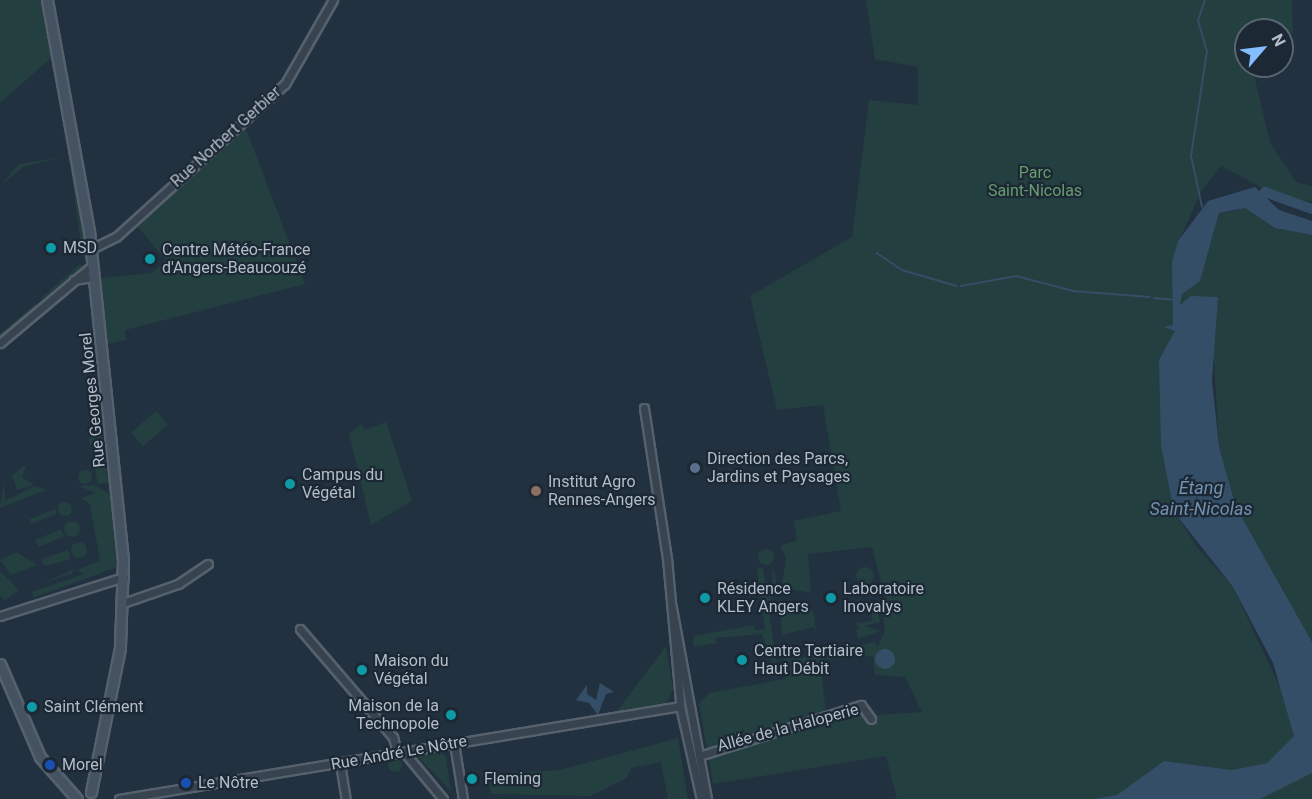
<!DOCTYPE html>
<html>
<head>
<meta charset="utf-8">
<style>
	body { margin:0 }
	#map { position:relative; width:1312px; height:799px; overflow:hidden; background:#22313f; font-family:Roboto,sans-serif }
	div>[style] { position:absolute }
	.green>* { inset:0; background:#243f40; transform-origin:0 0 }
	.round { border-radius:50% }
	.water>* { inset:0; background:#354e67 }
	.stream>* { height:1.5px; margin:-0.75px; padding:0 0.75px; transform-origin:0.75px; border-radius:0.75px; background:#354e67 }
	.river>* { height:10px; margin:-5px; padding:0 5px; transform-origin:5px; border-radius:5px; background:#354e67 }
	.roads { filter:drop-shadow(2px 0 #55616d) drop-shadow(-2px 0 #55616d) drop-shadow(0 2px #55616d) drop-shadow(0 -2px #55616d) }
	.street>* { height:7px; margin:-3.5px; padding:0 3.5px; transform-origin:3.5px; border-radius:3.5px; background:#37434f }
	.secondary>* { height:9px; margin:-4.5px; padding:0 4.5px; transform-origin:4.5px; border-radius:4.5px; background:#445262 }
	.dots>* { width:16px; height:16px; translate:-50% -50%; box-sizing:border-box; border:3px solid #1c2834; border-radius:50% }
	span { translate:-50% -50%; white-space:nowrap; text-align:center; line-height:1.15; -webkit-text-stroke:4.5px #1c2834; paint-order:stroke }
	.street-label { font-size:16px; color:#b2beca }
	.park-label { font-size:16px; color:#689c6f }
	.poi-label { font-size:16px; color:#b2beca }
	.left { translate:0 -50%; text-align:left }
	.right { translate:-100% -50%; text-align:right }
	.water-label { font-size:18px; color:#7191af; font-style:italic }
	.north { position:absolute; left:1234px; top:18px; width:60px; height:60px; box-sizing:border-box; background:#1c2834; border:2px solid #586470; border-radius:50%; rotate:62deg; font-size:16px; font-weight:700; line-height:24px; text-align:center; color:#b2beca }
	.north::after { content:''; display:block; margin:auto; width:21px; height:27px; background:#84befe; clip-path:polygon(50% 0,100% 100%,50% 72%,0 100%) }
</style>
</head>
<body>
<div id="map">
	<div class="green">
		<div style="clip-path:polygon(0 0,40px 0,51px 58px,0 103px)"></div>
		<div style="clip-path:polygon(evenodd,866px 0,1292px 0,1293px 33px,1246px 30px,1244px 58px,1252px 66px,1270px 143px,1296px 182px,1312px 186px,1312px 202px,1274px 194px,1221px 166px,1202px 190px,1175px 249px,1173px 325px,1165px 328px,1175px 331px,1159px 369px,1172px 508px,1197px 547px,1233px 587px,1289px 707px,1294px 737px,1267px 763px,1232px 770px,1164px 761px,1117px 795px,1093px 799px,897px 799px,886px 756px,713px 784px,699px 704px,709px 693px,786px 679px,784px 654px,796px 659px,874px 642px,878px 647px,885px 631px,883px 614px,889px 612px,872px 547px,808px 554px,811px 593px,782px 587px,786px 558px,780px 546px,797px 540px,794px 521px,841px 511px,823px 405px,777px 410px,750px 296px,852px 237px,869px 100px,918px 105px,918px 67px,875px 59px,866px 0,873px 656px,875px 675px,905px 677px,922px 712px,834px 718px,826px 714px,820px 660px,873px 656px)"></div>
		<div style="clip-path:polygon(246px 129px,305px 284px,125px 330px,126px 340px,107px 344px,101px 278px,152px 273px,166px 260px,137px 226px)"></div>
		<div style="clip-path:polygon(68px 149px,80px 207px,85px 251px,83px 260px)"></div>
		<div style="clip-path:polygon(64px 157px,25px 166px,0 186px,19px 164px)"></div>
		<div style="clip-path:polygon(1245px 208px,1275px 228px,1312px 235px,1312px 642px,1236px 507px,1219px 447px,1214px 360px,1199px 297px,1180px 305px,1182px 294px,1200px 280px,1219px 214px)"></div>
		<div style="clip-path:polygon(79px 265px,83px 266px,43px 299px,42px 297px)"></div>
		<div style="clip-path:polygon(77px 280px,81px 282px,24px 332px,23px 328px)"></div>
		<div style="clip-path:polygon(36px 303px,35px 308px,0 339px,0 334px)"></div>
		<div style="left:156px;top:411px;width:18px;height:33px;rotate:49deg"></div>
		<div style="clip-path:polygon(386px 422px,412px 501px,371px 525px,349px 433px,362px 424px,365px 430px)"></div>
		<div class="round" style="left:89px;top:433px;width:14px;height:14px"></div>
		<div style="clip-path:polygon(104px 449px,108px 483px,98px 484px,91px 450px)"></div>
		<div style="clip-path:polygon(27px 464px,22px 477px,34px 485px,17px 490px,12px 475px)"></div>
		<div class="round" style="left:78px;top:470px;width:14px;height:14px"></div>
		<div style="clip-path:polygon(4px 482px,5px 501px,35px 486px,46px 490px,0 508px)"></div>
		<div style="clip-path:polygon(94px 485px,110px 494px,117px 567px,33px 598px,32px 592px,84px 574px,77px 570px,100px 561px,90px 504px,81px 498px,96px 493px,79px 486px)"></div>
		<div class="round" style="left:58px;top:502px;width:14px;height:14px"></div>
		<div style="left:55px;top:509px;width:5px;height:28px;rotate:68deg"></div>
		<div class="round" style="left:64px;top:521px;width:16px;height:16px"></div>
		<div style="left:61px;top:529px;width:8px;height:28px;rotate:67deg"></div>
		<div class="round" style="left:71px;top:542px;width:16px;height:16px"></div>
		<div class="round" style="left:758px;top:549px;width:16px;height:16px"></div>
		<div style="clip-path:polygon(68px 550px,71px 559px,44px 566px,41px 559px)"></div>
		<div style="clip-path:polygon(17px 552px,37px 565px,11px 575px,0 560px)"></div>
		<div style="clip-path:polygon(773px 566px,777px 586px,772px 586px,770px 620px,777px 664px,772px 663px,762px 634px,715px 638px,717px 643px,693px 647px,694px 636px,754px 625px,755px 630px,765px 629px,757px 569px,763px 568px,765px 582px,772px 584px)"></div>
		<div class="round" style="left:856px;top:567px;width:18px;height:18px"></div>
		<div style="clip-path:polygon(73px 569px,72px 574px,24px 588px,52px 579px)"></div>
		<div style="clip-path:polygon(0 571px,19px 590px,5px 600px,0 595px)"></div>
		<div style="clip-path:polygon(869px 600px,876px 603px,880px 622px,864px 626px,880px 631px,858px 639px,856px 629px,861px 629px,855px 623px,872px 621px)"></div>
		<div style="clip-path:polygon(789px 602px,798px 609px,813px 610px,816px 632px,813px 627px,782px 635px,780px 603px)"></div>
		<div style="clip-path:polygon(666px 646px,673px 690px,666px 704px,617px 711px)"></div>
		<div style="clip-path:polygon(678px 738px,688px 799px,668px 799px,661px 762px,631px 768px,627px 778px,590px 796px,491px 794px,487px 774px,560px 770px)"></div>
		<div style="clip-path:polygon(440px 751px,446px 757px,451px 791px,417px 756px)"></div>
		<div class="round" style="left:388px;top:758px;width:14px;height:14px"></div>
		<div style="clip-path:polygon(1312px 773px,1312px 799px,1260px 799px,1273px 790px)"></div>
	</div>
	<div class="water">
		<div style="clip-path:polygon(1255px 187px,1279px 210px,1312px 221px,1312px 235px,1275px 228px,1245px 208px,1219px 213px,1200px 281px,1182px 294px,1180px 305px,1191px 296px,1218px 297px,1212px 380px,1219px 447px,1236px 507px,1312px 642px,1312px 773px,1260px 799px,1093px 799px,1117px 795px,1164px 761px,1232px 770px,1267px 763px,1294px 736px,1273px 663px,1233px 587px,1174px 512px,1161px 445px,1159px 360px,1175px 331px,1164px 327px,1173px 325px,1172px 262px,1178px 241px,1208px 201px)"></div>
		<div class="round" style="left:875px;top:649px;width:20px;height:20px"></div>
		<div style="clip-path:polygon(600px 683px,614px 692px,606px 694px,598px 715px,589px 703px,576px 700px,587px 685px,587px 694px,596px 700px)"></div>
	</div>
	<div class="stream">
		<div style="left:1202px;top:207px;width:52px;rotate:-102.2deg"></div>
		<div style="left:1191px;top:156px;width:105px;rotate:-81.3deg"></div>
		<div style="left:1207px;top:52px;width:32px;rotate:-106deg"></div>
		<div style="left:1198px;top:21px;width:22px;rotate:-72deg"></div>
		<div style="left:877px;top:253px;width:30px;rotate:34deg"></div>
		<div style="left:902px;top:270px;width:57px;rotate:16.2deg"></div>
		<div style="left:961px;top:286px;width:56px;rotate:-10.3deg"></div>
		<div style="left:1016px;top:276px;width:59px;rotate:14.7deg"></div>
		<div style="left:1073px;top:291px;width:77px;rotate:4.5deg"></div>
		<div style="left:1154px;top:298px;width:23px;rotate:5deg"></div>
	</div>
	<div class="river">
		<div style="left:1255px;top:204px;width:16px;rotate:-50deg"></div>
		<div style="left:1265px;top:192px;width:50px;rotate:19.9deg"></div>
	</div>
	<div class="roads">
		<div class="street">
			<div style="left:91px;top:249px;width:28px;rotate:-26deg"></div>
			<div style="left:116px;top:237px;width:228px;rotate:-42.2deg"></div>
			<div style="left:285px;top:84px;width:97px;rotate:-60.3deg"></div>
			<div style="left:74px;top:280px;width:20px;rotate:-9deg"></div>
			<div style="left:0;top:343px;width:121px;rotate:-40deg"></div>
			<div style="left:644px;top:408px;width:152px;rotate:81.3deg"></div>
			<div style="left:667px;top:558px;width:145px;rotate:84.8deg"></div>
			<div style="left:123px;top:603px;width:58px;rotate:-19.1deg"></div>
			<div style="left:178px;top:584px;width:36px;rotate:-34deg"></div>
			<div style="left:672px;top:608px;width:194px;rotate:79.6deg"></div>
			<div style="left:0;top:616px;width:130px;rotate:-17.5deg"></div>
			<div style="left:300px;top:629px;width:143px;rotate:49.3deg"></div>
			<div style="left:393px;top:737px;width:16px;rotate:76deg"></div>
			<div style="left:680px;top:706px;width:95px;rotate:77.3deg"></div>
			<div style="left:454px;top:743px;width:57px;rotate:80.9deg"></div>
			<div style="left:404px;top:752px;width:61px;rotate:50.3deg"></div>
			<div style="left:699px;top:756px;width:170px;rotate:-17.5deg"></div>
			<div style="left:861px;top:705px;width:17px;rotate:54deg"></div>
			<div style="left:340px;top:763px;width:36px;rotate:81deg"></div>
			<div style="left:119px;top:799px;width:569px;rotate:-9.41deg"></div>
		</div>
		<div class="secondary">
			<div style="left:47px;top:0;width:235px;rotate:79.7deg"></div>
			<div style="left:89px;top:231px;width:331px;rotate:84.1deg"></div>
			<div style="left:123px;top:560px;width:88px;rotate:92deg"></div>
			<div style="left:120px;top:648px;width:147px;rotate:101.4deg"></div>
			<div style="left:0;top:664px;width:101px;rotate:66.7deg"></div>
			<div style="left:40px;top:757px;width:56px;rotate:48.6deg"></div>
		</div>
	</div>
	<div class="dots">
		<div style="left:51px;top:248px;background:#0f9aa8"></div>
		<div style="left:150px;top:259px;background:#0f9aa8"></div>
		<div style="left:695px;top:468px;background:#5c6f8a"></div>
		<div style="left:290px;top:484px;background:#0f9aa8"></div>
		<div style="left:536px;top:491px;background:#8d6e63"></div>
		<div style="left:705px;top:598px;background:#0f9aa8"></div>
		<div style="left:831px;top:598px;background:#0f9aa8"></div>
		<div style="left:742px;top:660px;background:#0f9aa8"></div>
		<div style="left:362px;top:670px;background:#0f9aa8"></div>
		<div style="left:32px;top:707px;background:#0f9aa8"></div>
		<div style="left:451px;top:715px;background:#0f9aa8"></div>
		<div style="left:50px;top:765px;background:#1a4fb4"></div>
		<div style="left:472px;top:779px;background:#0f9aa8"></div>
		<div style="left:186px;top:783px;background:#1a4fb4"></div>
	</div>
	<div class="street-label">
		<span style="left:226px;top:137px;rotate:-42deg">Rue Norbert Gerbier</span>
		<span style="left:93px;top:400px;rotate:-96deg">Rue Georges Morel</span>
		<span style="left:788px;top:728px;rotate:-15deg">Allée de la Haloperie</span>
		<span style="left:399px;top:753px;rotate:-10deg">Rue André Le Nôtre</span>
	</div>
	<div class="park-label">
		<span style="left:1035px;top:182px">Parc<br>Saint-Nicolas</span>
	</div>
	<div class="poi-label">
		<span class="left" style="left:63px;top:248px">MSD</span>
		<span class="left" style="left:162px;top:259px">Centre Météo-France<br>d'Angers-Beaucouzé</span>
		<span class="left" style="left:707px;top:468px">Direction des Parcs,<br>Jardins et Paysages</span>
		<span class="left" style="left:302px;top:484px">Campus du<br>Végétal</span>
		<span class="left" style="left:548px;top:491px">Institut Agro<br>Rennes-Angers</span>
		<span class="left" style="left:717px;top:598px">Résidence<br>KLEY Angers</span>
		<span class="left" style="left:843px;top:598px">Laboratoire<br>Inovalys</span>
		<span class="left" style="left:754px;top:660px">Centre Tertiaire<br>Haut Débit</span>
		<span class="left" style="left:374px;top:670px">Maison du<br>Végétal</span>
		<span class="right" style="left:439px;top:715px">Maison de la<br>Technopole</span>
		<span class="left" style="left:44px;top:707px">Saint Clément</span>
		<span class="left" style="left:62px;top:765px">Morel</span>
		<span class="left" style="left:484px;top:779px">Fleming</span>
		<span class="left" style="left:198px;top:783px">Le Nôtre</span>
	</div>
	<div class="water-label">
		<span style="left:1201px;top:499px">Étang<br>Saint-Nicolas</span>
	</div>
	<div class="north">N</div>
</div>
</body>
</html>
